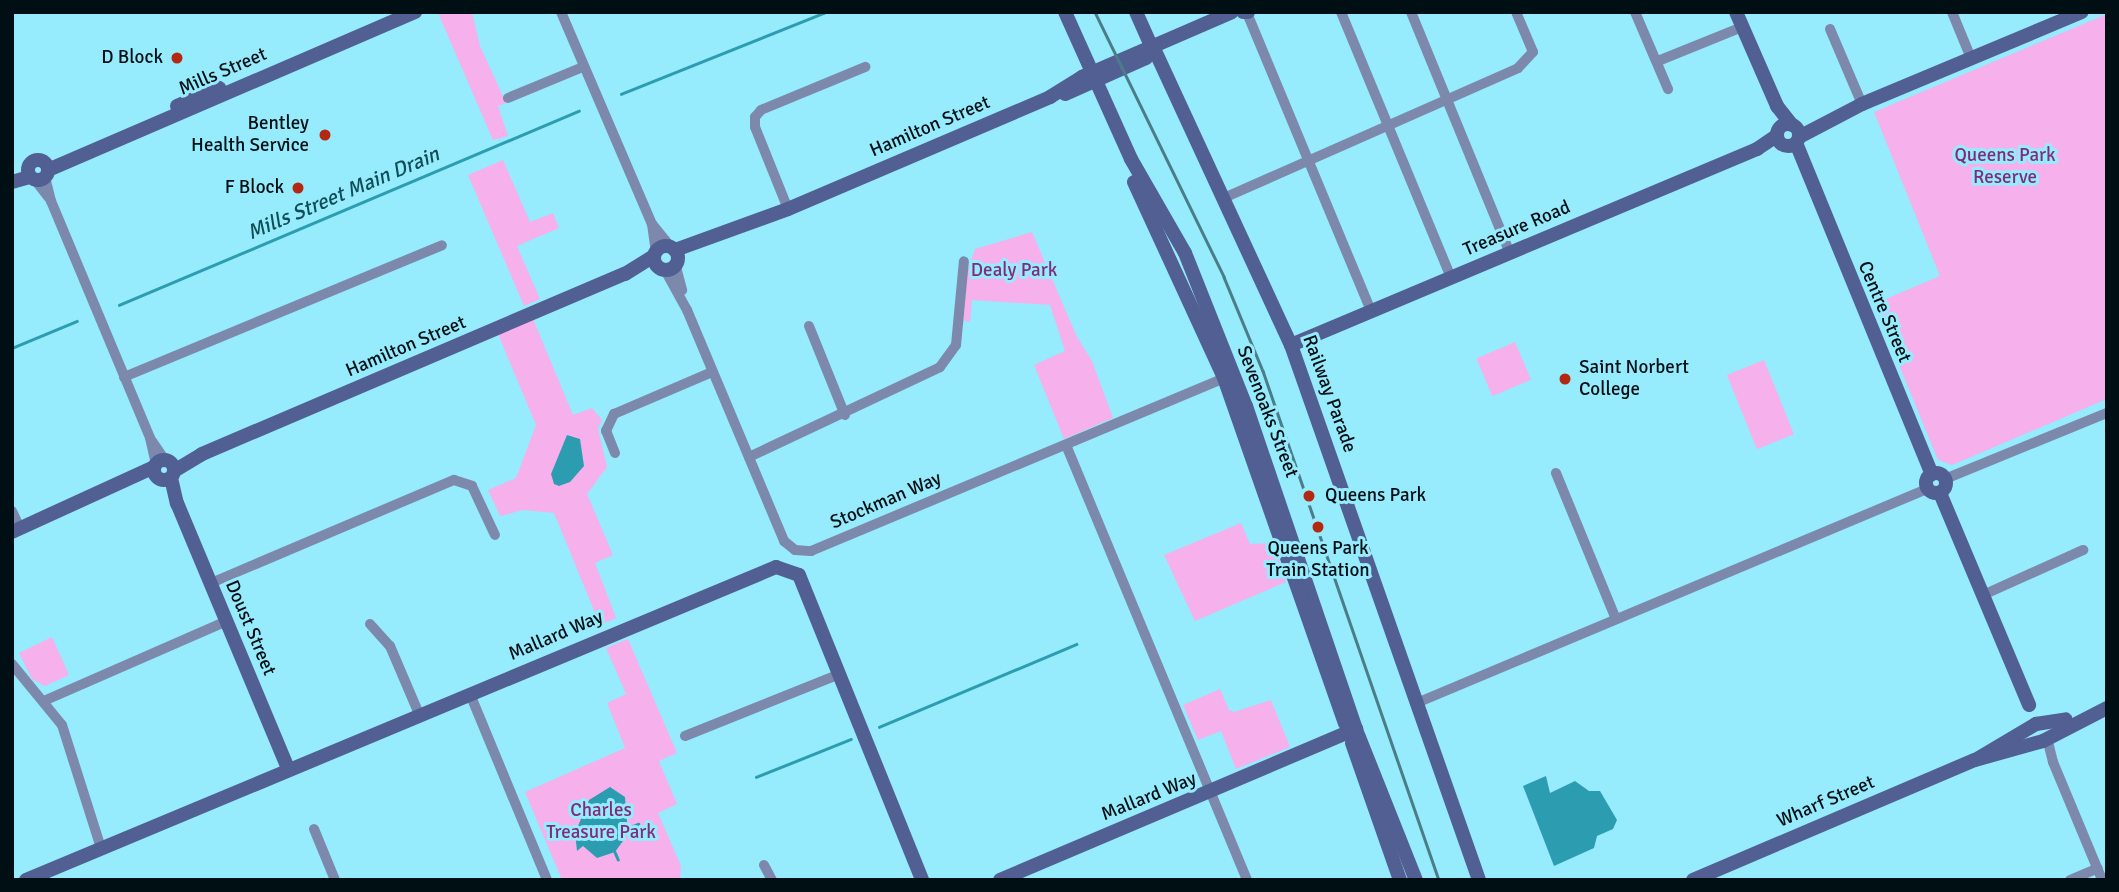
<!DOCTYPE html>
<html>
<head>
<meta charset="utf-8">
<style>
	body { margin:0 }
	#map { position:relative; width:2119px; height:892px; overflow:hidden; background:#96ebfc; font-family:Signika,sans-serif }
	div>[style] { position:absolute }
	.green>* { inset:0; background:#f6b1ec; transform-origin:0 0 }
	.water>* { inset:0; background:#2c9db0 }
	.stream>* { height:2.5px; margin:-1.25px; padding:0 1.25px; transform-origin:1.25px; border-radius:1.25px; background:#2c9db0 }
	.street>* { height:10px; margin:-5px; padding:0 5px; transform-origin:5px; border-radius:5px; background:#7d88ad }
	.secondary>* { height:14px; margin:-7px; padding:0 7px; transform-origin:7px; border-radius:7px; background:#515f93 }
	.secondary>.ring { margin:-7px; padding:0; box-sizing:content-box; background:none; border:14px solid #515f93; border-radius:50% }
	.rail>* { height:2.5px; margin:-1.25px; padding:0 1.25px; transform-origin:1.25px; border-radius:1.25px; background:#4b7d88 }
	.dots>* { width:19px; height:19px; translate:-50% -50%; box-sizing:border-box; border:4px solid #96ebfc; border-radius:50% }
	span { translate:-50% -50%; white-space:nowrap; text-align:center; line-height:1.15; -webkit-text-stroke:6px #96ebfc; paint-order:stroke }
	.poi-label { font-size:19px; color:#000f14 }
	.right { translate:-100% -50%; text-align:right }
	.left { translate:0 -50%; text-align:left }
	.street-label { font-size:19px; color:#000f14 }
	.park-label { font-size:19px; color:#832b7b }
	.water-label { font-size:21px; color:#0f4e58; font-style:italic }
	.frame { position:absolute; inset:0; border:14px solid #000f14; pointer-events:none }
</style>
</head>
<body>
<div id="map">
	<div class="green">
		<div style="clip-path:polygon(472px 12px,480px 46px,506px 103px,498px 106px,508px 136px,493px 140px,438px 13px)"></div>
		<div style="clip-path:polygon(2107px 14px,2107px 399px,1952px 465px,1938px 460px,1874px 304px,1940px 276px,1874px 112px)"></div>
		<div style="clip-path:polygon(503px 160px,530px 222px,553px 213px,559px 228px,517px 246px,540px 299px,524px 306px,468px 175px)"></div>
		<div style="clip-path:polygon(1032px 232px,1077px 337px,1092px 361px,1113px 418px,1064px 439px,1034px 365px,1065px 351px,1050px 305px,972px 300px,970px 322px,962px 320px,967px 273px,975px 249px)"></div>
		<div style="clip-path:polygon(533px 319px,573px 415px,592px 408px,602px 420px,598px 429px,607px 467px,587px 494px,613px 555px,595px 563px,616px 618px,600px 625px,554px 513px,523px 510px,500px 516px,488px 490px,516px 478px,536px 425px,498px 334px)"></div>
		<div style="left:1515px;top:342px;width:41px;height:42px;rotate:67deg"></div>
		<div style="left:1764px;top:360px;width:80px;height:40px;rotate:68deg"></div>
		<div style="clip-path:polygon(1241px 523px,1250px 544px,1274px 543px,1286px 582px,1195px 621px,1164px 555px)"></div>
		<div style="clip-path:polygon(52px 637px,69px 675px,45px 686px,32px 679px,19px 653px)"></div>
		<div style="clip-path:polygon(628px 639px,677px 753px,659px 761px,677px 804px,658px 813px,681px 866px,680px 880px,562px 880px,525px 792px,625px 748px,607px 703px,626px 694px,606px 648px)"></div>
		<div style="clip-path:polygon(1220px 689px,1229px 710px,1234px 712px,1271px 700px,1290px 747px,1236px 769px,1221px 731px,1198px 740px,1183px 705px)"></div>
	</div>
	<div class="water">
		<div style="clip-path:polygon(567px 435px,580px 439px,584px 466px,570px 482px,559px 486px,554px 484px,551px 474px)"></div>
		<div style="clip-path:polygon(1546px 776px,1550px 793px,1575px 781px,1589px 791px,1600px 791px,1617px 820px,1613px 829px,1597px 836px,1594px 848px,1554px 866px,1523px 786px)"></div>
		<div style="clip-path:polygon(610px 787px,625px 797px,628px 834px,615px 852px,597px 858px,583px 846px,577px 851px,575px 833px,589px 800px)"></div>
	</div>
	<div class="stream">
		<div style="left:621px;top:94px;width:221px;rotate:-21.8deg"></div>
		<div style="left:119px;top:305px;width:499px;rotate:-22.9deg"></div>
		<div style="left:12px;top:348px;width:70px;rotate:-22.6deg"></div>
		<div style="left:879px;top:727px;width:214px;rotate:-22.8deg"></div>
		<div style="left:756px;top:777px;width:102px;rotate:-21.8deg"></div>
		<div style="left:628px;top:828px;width:11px;rotate:-22deg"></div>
		<div style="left:615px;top:852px;width:8px;rotate:67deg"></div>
	</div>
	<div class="street">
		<div style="left:561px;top:12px;width:231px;rotate:66.8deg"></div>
		<div style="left:652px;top:224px;width:28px;rotate:51deg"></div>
		<div style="left:1341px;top:12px;width:287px;rotate:67.5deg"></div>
		<div style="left:1411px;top:12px;width:261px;rotate:67.7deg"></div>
		<div style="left:1635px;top:12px;width:84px;rotate:66.8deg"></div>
		<div style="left:1952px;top:12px;width:50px;rotate:67.6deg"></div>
		<div style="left:1247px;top:13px;width:323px;rotate:67.4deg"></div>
		<div style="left:1830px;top:29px;width:82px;rotate:66.9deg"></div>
		<div style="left:1658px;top:61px;width:91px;rotate:-22deg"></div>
		<div style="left:508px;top:98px;width:81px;rotate:-22.5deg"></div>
		<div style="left:45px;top:177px;width:25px;rotate:76deg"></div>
		<div style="left:51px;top:201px;width:257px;rotate:67.3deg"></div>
		<div style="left:150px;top:438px;width:26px;rotate:77deg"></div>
		<div style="left:35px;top:180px;width:23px;rotate:52deg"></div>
		<div style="left:1226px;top:197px;width:319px;rotate:-23.8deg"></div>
		<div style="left:1518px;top:68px;width:22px;rotate:-47deg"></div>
		<div style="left:1533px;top:52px;width:43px;rotate:-113deg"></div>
		<div style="left:788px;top:209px;width:88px;rotate:-111.9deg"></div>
		<div style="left:755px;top:127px;width:10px;rotate:-90deg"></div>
		<div style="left:755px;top:117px;width:9px;rotate:-49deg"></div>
		<div style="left:761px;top:110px;width:113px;rotate:-22.5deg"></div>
		<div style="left:652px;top:224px;width:27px;rotate:82deg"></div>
		<div style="left:676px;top:267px;width:24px;rotate:75deg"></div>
		<div style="left:665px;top:270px;width:46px;rotate:61.2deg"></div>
		<div style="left:687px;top:310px;width:251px;rotate:67.2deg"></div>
		<div style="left:784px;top:541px;width:14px;rotate:39deg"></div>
		<div style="left:795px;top:550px;width:16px;rotate:4deg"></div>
		<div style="left:811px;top:551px;width:453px;rotate:-22.7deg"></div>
		<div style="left:809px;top:326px;width:96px;rotate:68deg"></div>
		<div style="left:124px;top:377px;width:344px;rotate:-22.5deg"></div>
		<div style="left:152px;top:441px;width:23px;rotate:56deg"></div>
		<div style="left:1066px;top:445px;width:471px;rotate:67.4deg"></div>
		<div style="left:615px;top:453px;width:24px;rotate:-112deg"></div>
		<div style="left:606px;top:431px;width:19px;rotate:-65deg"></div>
		<div style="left:614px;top:414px;width:107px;rotate:-23.2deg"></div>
		<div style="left:749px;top:457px;width:211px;rotate:-25.2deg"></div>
		<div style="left:940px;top:367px;width:27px;rotate:-54deg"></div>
		<div style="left:956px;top:345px;width:84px;rotate:-84.6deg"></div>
		<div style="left:1556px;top:473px;width:158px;rotate:67.7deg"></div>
		<div style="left:1945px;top:479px;width:175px;rotate:-22.2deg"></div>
		<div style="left:12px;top:511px;width:19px;rotate:65deg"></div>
		<div style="left:211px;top:583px;width:264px;rotate:-23deg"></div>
		<div style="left:454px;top:480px;width:19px;rotate:18deg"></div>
		<div style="left:472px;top:486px;width:54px;rotate:64.9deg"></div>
		<div style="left:1983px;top:595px;width:110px;rotate:-24.2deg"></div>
		<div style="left:370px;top:624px;width:30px;rotate:48deg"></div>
		<div style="left:390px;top:646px;width:74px;rotate:66.9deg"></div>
		<div style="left:12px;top:664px;width:79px;rotate:50.7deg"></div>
		<div style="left:62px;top:725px;width:129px;rotate:72.4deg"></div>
		<div style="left:470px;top:694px;width:201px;rotate:67.5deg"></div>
		<div style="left:46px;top:700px;width:197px;rotate:-23.6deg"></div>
		<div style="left:1419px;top:702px;width:551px;rotate:-22.75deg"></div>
		<div style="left:685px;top:736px;width:167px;rotate:-21.8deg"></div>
		<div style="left:2047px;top:738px;width:25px;rotate:76deg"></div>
		<div style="left:2053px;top:762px;width:128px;rotate:67.4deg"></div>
		<div style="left:314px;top:829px;width:55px;rotate:67.6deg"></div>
		<div style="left:764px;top:865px;width:17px;rotate:62deg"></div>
		<div style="left:2070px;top:880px;width:30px;rotate:-23deg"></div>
	</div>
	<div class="secondary">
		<div style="left:1065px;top:12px;width:161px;rotate:65.8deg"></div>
		<div style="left:1131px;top:159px;width:108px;rotate:60.1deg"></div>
		<div style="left:1185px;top:253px;width:165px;rotate:68.3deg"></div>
		<div style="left:1246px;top:406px;width:350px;rotate:71.2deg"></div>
		<div style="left:1359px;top:737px;width:154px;rotate:68.3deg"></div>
		<div style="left:1136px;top:12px;width:36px;rotate:66deg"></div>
		<div style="left:1243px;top:12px;width:5px"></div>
		<div style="left:1736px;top:12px;width:103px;rotate:66.4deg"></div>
		<div style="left:1777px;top:106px;width:24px;rotate:52deg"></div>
		<div style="left:1156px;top:53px;width:322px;rotate:65.2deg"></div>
		<div style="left:1291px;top:345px;width:567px;rotate:70.64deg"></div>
		<div style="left:1065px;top:94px;width:89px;rotate:-24deg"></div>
		<div style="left:177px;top:106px;width:46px;rotate:-23.2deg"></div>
		<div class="ring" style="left:1777px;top:124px;width:8px;height:8px"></div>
		<div style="left:1799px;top:137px;width:71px;rotate:-27.6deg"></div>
		<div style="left:1862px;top:104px;width:238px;rotate:-22.7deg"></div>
		<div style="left:1796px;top:143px;width:358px;rotate:67.7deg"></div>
		<div class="ring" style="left:28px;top:160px;width:6px;height:6px"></div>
		<div style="left:48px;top:170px;width:400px;rotate:-23.3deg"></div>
		<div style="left:12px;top:182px;width:19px;rotate:-16deg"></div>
		<div style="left:1134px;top:182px;width:216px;rotate:65.3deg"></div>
		<div style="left:1224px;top:378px;width:366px;rotate:70.7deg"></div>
		<div class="ring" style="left:654px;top:246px;width:10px;height:10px"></div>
		<div style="left:675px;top:250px;width:120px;rotate:-19.9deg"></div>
		<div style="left:788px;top:209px;width:285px;rotate:-23.1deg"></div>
		<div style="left:1050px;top:97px;width:38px;rotate:-32deg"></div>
		<div style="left:1082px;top:77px;width:163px;rotate:-23.4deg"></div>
		<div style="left:1291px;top:345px;width:506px;rotate:-22.81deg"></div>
		<div style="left:1757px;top:149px;width:23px;rotate:-34deg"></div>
		<div class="ring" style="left:154px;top:460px;width:6px;height:6px"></div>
		<div style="left:174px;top:471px;width:33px;rotate:-31deg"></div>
		<div style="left:202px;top:454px;width:460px;rotate:-23.1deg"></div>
		<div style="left:625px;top:274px;width:34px;rotate:-32deg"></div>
		<div class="ring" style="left:1926px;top:473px;width:6px;height:6px"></div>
		<div style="left:171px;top:478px;width:26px;rotate:77deg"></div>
		<div style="left:177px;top:503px;width:287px;rotate:67.3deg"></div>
		<div style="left:1940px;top:493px;width:230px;rotate:67.2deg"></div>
		<div style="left:12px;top:532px;width:156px;rotate:-24.6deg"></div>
		<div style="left:1352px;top:743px;width:145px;rotate:70.7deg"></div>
		<div style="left:1977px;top:759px;width:69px;rotate:-30.7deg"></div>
		<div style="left:2036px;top:724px;width:30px;rotate:-9deg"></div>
		<div style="left:26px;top:880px;width:813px;rotate:-22.65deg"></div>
		<div style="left:776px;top:567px;width:24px;rotate:19deg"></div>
		<div style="left:799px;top:575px;width:329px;rotate:68deg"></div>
		<div style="left:1000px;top:880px;width:387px;rotate:-23deg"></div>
		<div style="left:1693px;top:880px;width:306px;rotate:-23.1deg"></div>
		<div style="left:1975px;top:760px;width:71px;rotate:-15.6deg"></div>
		<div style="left:2043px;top:741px;width:72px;rotate:-27.3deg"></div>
	</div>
	<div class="rail">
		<div style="left:1095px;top:12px;width:295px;rotate:64deg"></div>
		<div style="left:1224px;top:277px;width:102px;rotate:67.5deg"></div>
		<div style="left:1263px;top:371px;width:539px;rotate:70.93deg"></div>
	</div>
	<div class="dots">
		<div style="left:177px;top:58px;background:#b42711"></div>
		<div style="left:325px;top:135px;background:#b42711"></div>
		<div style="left:298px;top:188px;background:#b42711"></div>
		<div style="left:1565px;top:379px;background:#b42711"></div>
		<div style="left:1309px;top:496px;background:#b42711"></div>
		<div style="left:1318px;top:527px;background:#b42711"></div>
	</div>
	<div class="poi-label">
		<span class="right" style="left:163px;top:58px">D Block</span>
		<span class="right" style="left:309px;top:135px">Bentley<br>Health Service</span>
		<span class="right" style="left:284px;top:188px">F Block</span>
		<span class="left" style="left:1579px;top:379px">Saint Norbert<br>College</span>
		<span class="left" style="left:1325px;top:496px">Queens Park</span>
		<span style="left:1318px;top:560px">Queens Park<br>Train Station</span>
	</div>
	<div class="street-label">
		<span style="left:223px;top:72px;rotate:-23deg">Mills Street</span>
		<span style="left:930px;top:127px;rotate:-23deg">Hamilton Street</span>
		<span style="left:1517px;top:229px;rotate:-23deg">Treasure Road</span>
		<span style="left:1884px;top:312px;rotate:67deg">Centre Street</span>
		<span style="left:406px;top:347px;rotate:-23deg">Hamilton Street</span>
		<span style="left:1329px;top:394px;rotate:70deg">Railway Parade</span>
		<span style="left:1267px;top:412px;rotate:69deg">Sevenoaks Street</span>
		<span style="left:886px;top:501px;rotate:-23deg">Stockman Way</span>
		<span style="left:250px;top:628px;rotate:67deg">Doust Street</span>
		<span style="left:556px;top:636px;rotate:-23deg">Mallard Way</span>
		<span style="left:1149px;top:797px;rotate:-22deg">Mallard Way</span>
		<span style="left:1826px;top:802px;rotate:-23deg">Wharf Street</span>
	</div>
	<div class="park-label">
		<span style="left:2005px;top:167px">Queens Park<br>Reserve</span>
		<span style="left:1014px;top:271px">Dealy Park</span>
		<span style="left:601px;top:822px">Charles<br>Treasure Park</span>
	</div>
	<div class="water-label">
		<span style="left:343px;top:193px;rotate:-23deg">Mills Street Main Drain</span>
	</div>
	<div class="frame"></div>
</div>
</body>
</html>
